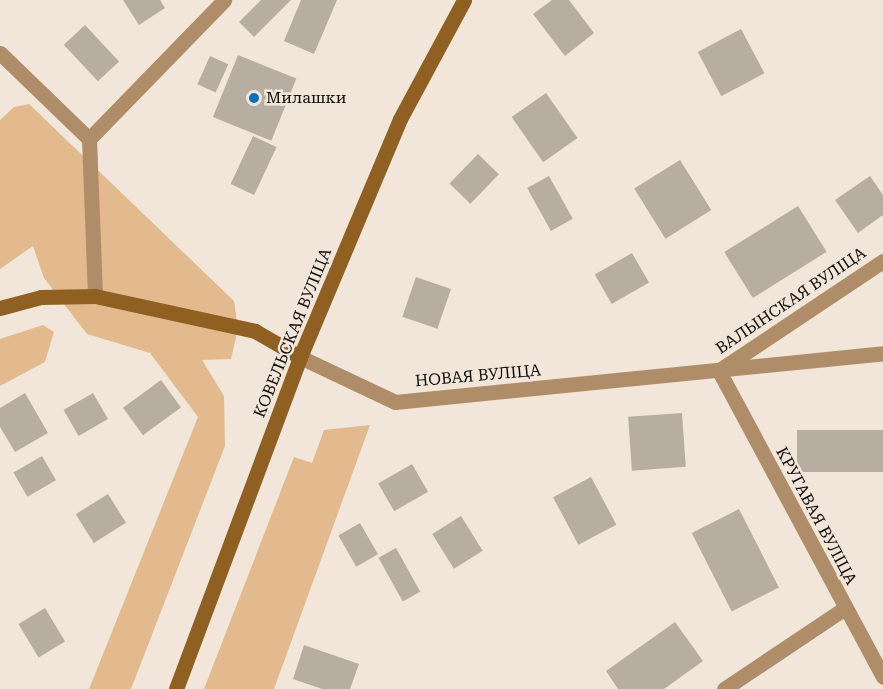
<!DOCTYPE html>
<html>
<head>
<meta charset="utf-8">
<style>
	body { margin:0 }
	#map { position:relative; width:883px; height:689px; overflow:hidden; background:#f1e6d9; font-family:"Roboto Serif",serif }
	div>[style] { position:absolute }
	.green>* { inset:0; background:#e3ba8d }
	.building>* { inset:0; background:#b8ada1; transform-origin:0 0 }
	.street>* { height:15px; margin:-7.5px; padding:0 7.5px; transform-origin:7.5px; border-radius:7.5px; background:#ae8d68 }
	.secondary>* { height:15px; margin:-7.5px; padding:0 7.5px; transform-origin:7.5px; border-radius:7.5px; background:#906022 }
	.dots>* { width:16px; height:16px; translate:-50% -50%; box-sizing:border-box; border:3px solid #f1e6d9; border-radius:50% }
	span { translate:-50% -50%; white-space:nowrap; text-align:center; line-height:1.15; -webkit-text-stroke:5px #f1e6d9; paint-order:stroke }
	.poi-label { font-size:16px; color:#0f0b07 }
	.left { translate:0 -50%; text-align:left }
	.street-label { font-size:16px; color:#0f0b07 }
</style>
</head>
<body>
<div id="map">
	<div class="green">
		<div style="clip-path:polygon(29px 104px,234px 301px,238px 329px,231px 359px,202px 360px,224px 396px,225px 446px,131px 689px,89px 689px,198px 417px,150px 353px,87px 334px,44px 278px,33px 246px,0 269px,0 120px,14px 107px)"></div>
		<div style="clip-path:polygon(43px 325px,54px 332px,45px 362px,0 386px,0 339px)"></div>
		<div style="clip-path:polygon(370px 425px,274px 689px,204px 689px,294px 457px,312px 463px,324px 430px)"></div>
	</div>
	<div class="building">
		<div style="clip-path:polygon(123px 0,160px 0,165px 8px,139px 25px)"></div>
		<div style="clip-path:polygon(261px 0,291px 0,254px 37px,239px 22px)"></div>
		<div style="clip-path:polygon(301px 0,337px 0,314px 54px,284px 41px)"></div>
		<div style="clip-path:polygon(552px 0,569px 0,594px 33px,565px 56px,533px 14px)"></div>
		<div style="left:85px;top:25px;width:50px;height:29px;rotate:47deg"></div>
		<div style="left:741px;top:29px;width:50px;height:49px;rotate:62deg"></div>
		<div style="left:238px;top:55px;width:63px;height:67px;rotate:22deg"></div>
		<div style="left:210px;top:56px;width:20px;height:31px;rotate:24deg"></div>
		<div style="left:546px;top:93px;width:55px;height:42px;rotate:55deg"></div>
		<div style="left:253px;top:136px;width:26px;height:53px;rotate:25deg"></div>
		<div style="left:478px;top:154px;width:29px;height:41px;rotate:44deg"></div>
		<div style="left:680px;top:160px;width:59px;height:54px;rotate:58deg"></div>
		<div style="left:549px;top:176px;width:49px;height:25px;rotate:61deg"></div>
		<div style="clip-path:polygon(870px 176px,883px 195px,883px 215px,858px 233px,835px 200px)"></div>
		<div style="left:798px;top:206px;width:54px;height:87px;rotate:58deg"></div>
		<div style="left:632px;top:253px;width:34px;height:43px;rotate:60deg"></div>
		<div style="left:416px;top:277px;width:37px;height:42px;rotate:19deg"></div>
		<div style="left:161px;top:380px;width:34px;height:47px;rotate:54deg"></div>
		<div style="clip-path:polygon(25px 393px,48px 433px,15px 452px,0 427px,0 408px)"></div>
		<div style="left:93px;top:393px;width:30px;height:34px;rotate:60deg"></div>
		<div style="left:682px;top:413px;width:54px;height:54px;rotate:86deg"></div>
		<div style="left:883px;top:430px;width:42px;height:86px;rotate:90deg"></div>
		<div style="left:42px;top:456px;width:28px;height:33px;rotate:60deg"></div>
		<div style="left:412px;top:464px;width:32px;height:39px;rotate:60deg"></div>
		<div style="left:591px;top:477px;width:54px;height:43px;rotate:62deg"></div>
		<div style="left:108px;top:494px;width:34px;height:38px;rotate:58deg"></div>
		<div style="left:739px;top:509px;width:88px;height:53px;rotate:63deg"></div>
		<div style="left:461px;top:516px;width:41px;height:34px;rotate:58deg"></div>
		<div style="left:360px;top:523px;width:36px;height:25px;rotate:60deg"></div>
		<div style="left:396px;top:548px;width:50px;height:20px;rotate:61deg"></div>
		<div style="left:45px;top:608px;width:39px;height:31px;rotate:59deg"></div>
		<div style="clip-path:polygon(675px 622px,703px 661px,664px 689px,618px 689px,606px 671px)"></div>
		<div style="clip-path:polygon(304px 645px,359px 664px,350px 689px,322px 689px,293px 679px)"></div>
	</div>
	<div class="street">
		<div style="left:0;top:53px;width:124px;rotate:44deg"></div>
		<div style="left:89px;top:139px;width:157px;rotate:87.8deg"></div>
		<div style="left:89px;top:139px;width:194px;rotate:-45.8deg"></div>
		<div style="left:300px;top:357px;width:105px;rotate:25.3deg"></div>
		<div style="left:395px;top:402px;width:490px;rotate:-5.7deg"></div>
		<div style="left:721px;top:369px;width:195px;rotate:-33.7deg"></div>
		<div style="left:719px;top:371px;width:347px;rotate:61.8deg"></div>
		<div style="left:724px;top:689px;width:146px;rotate:-33.8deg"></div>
	</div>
	<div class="secondary">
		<div style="left:0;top:308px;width:42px;rotate:-15deg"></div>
		<div style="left:41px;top:297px;width:54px;rotate:-1.1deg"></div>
		<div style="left:95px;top:296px;width:164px;rotate:12.3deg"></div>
		<div style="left:255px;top:331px;width:52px;rotate:30deg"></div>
		<div style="left:176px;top:689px;width:354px;rotate:-69.5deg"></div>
		<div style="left:300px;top:357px;width:258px;rotate:-67.2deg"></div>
		<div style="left:400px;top:119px;width:135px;rotate:-61.7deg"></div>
	</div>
	<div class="dots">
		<div style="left:254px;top:98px;background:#0b6fbb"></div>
	</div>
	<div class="poi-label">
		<span class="left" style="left:266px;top:98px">Милашки</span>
	</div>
	<div class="street-label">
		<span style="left:791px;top:301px;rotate:-34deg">ВАЛЫНСКАЯ ВУЛІЦА</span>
		<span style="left:293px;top:333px;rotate:-68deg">КОВЕЛЬСКАЯ ВУЛІЦА</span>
		<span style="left:478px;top:376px;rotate:-5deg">НОВАЯ ВУЛІЦА</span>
		<span style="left:816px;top:516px;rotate:62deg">КРУГАВАЯ ВУЛІЦА</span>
	</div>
</div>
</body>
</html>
